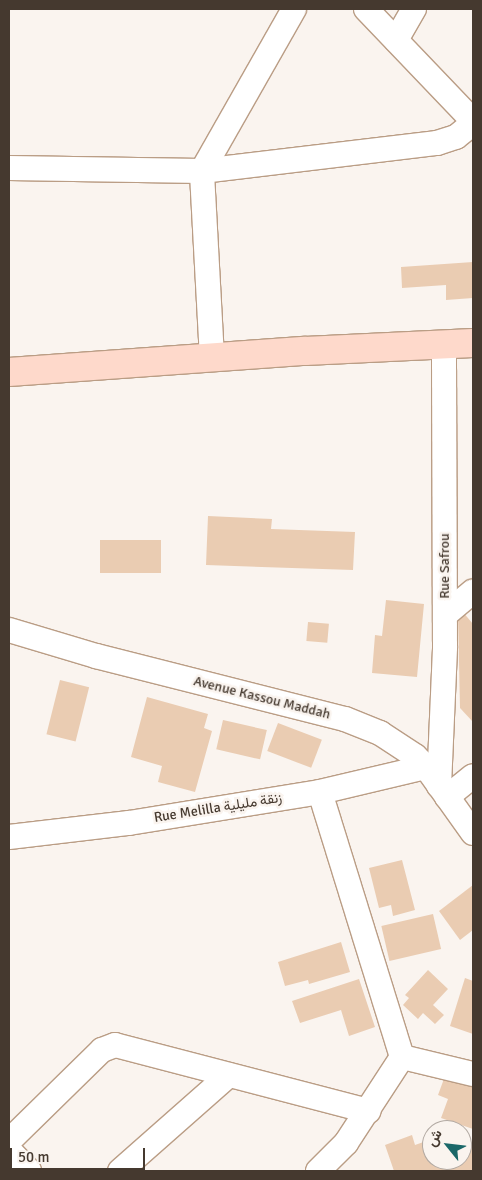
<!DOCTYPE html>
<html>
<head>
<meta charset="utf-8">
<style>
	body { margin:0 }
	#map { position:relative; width:482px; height:1180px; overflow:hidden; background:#faf4ef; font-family:Signika,Vazirmatn,sans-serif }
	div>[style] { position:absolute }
	.building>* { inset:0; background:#eaccb2; transform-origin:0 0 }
	.roads { filter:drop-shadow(1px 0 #ba9d85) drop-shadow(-1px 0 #ba9d85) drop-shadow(0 1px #ba9d85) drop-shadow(0 -1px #ba9d85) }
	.minor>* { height:24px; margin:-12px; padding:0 12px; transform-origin:12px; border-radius:12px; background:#fff }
	.major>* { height:28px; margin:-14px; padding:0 14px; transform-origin:14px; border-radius:14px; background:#fed9cb }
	span { translate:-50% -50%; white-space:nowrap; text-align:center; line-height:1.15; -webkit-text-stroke:5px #faf4ef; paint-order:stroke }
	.street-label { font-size:14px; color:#45392f }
	.frame { position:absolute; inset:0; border:10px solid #45392f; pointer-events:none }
	.north { position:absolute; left:422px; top:1120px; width:50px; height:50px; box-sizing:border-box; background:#faf4ef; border:1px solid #b2a9a2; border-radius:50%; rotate:299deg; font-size:14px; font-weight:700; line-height:20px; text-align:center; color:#45392f }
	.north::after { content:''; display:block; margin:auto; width:18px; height:22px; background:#1b6869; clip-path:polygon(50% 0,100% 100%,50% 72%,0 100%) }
	.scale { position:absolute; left:10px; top:1148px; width:135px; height:22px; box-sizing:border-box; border:2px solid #45392f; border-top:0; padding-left:6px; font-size:15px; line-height:18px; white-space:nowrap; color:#45392f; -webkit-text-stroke:4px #faf4ef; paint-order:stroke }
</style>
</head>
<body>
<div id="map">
	<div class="building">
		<div style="clip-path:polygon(473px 262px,473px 298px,446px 300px,446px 285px,402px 288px,401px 267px)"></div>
		<div style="clip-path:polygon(208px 516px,272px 519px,271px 529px,355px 532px,353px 570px,206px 565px)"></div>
		<div style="left:100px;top:540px;width:61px;height:33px"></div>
		<div style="clip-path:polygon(386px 600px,424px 604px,417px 677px,372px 673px,375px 635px,382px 636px)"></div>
		<div style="clip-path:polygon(462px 611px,473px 624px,473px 722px,460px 708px,458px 615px)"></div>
		<div style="left:308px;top:622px;width:21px;height:19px;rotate:5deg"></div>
		<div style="left:60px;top:680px;width:30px;height:56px;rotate:14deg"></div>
		<div style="clip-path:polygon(147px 697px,208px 714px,204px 728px,212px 731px,195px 792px,158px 782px,162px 766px,131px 757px)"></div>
		<div style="left:223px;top:720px;width:45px;height:30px;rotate:13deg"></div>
		<div style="left:278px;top:723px;width:47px;height:30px;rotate:21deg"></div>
		<div style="clip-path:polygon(402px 860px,415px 910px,393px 916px,391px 905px,379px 908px,369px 868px)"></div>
		<div style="clip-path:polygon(473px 885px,473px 930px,460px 940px,439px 911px)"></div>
		<div style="left:433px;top:914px;width:36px;height:53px;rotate:77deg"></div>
		<div style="clip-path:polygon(341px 942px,350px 972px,309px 984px,308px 980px,285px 986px,278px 962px)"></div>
		<div style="clip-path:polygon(428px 970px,448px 989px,433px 1005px,444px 1015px,435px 1024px,423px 1013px,418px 1019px,403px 1005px,409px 998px,405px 995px)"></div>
		<div style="clip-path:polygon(465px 978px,473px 981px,473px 1034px,450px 1026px)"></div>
		<div style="clip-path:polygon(359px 979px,375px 1027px,349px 1036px,341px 1010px,300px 1023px,292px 1001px)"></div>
		<div style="clip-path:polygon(445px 1076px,473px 1086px,473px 1129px,441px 1118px,448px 1099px,438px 1095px)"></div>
		<div style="clip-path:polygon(412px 1135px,415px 1145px,432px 1139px,432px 1160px,462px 1160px,462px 1140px,473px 1142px,473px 1171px,394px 1171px,385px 1145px)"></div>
	</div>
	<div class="roads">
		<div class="minor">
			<div style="left:366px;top:9px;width:155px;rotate:46.3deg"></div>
			<div style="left:396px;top:40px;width:36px;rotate:-60deg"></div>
			<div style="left:9px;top:168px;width:193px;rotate:0.9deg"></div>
			<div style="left:202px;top:171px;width:237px;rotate:-6.8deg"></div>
			<div style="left:437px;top:143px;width:20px;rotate:-18deg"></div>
			<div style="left:456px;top:137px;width:22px;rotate:-39deg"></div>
			<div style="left:212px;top:358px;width:187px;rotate:-93.1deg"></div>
			<div style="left:202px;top:171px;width:186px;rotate:-60.4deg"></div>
			<div style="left:446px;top:614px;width:35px;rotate:-40deg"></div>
			<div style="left:9px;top:630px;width:91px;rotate:16.6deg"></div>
			<div style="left:96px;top:656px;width:257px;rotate:14.2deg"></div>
			<div style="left:345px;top:719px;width:38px;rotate:22deg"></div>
			<div style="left:380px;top:733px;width:42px;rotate:33.3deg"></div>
			<div style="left:415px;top:756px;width:16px;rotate:45deg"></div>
			<div style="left:426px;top:767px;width:81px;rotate:54.5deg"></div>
			<div style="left:439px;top:786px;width:140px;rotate:-87.5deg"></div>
			<div style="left:445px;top:646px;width:301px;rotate:-90.2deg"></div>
			<div style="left:447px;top:797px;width:33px;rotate:-39deg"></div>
			<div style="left:9px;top:837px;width:121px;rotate:-6.7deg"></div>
			<div style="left:129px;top:823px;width:193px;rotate:-9.2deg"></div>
			<div style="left:320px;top:792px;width:109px;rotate:-13.3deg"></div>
			<div style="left:402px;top:1057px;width:73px;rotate:13.5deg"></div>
			<div style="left:9px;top:1141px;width:130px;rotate:-44.4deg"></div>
			<div style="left:102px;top:1050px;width:14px;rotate:-21deg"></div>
			<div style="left:115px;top:1045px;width:262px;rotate:14.6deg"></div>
			<div style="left:9px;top:1150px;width:29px;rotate:46deg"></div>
			<div style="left:120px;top:1171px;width:145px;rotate:-41.4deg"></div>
			<div style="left:318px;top:1171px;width:40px;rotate:-45deg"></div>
			<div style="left:346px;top:1143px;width:103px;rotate:-56.9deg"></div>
			<div style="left:402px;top:1057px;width:277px;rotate:-107.2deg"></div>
		</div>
		<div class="major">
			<div style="left:9px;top:372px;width:297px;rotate:-4.1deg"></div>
			<div style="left:305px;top:351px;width:168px;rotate:-2.7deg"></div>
		</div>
	</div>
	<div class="street-label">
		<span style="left:445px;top:566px;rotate:-90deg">Rue Safrou</span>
		<span style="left:262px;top:698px;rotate:14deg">Avenue Kassou Maddah</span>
		<span style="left:218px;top:808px;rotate:-9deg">Rue Melilla زنقة مليلية</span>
	</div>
	<div class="frame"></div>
	<div class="north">ش</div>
	<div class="scale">50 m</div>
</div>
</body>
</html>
